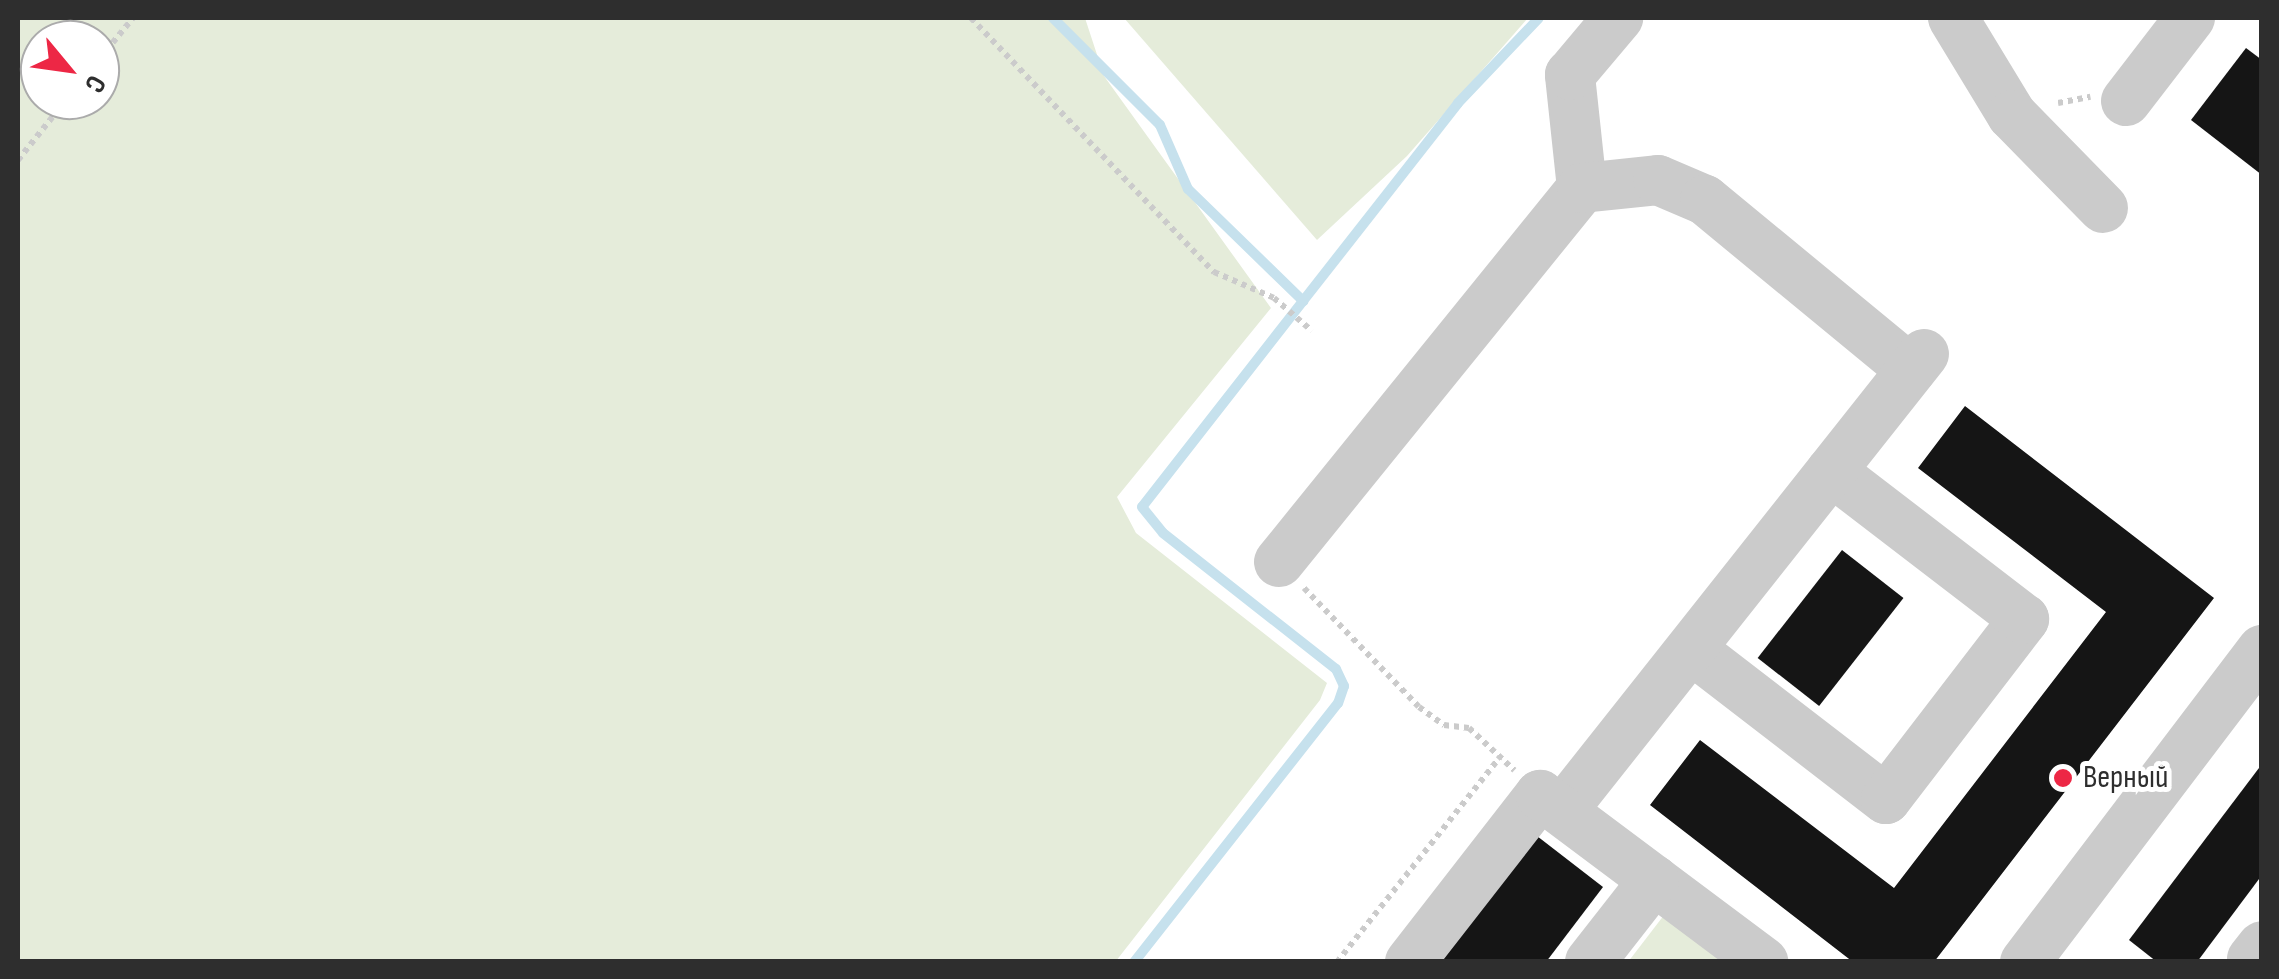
<!DOCTYPE html>
<html>
<head>
<meta charset="utf-8">
<style>
	body { margin:0 }
	#map { position:relative; width:2279px; height:979px; overflow:hidden; background:#fff; font-family:"Sofia Sans Condensed",sans-serif }
	div>[style] { position:absolute }
	.green>* { inset:0; background:#e5ecda }
	.stream>* { height:10px; margin:-5px; padding:0 5px; transform-origin:5px; border-radius:5px; background:#c6e1ed }
	.building>* { inset:0; background:#151515; transform-origin:0 0 }
	.path>* { height:6px; margin-top:-3px; transform-origin:0; background:repeating-linear-gradient(90deg,#cbcbcb 0 5px,transparent 0 10px) }
	.minor>* { height:50px; margin:-25px; padding:0 25px; transform-origin:25px; border-radius:25px; background:#cbcbcb }
	.dots>* { width:28px; height:28px; translate:-50% -50%; box-sizing:border-box; border:5px solid #fff; border-radius:50% }
	span { translate:-50% -50%; white-space:nowrap; text-align:center; line-height:1.15; -webkit-text-stroke:10px #fff; paint-order:stroke }
	.poi-label { font-size:32px; color:#2e2e2e }
	.left { translate:0 -50%; text-align:left }
	.frame { position:absolute; inset:0; border:20px solid #2e2e2e; pointer-events:none }
	.north { position:absolute; left:20px; top:20px; width:100px; height:100px; box-sizing:border-box; background:#fff; border:2px solid #ababab; border-radius:50%; rotate:119deg; font-size:28px; font-weight:700; line-height:40px; text-align:center; color:#2e2e2e }
	.north::after { content:''; display:block; margin:auto; width:35px; height:45px; background:#ed2745; clip-path:polygon(50% 0,100% 100%,50% 72%,0 100%) }
</style>
</head>
<body>
<div id="map">
	<div class="green">
		<div style="clip-path:polygon(evenodd,18px 18px,1085px 18px,1104px 76px,1271px 308px,1117px 497px,1136px 533px,1327px 683px,1320px 700px,1116px 961px,18px 961px,18px 18px,40px 40px,100px 40px,100px 100px,40px 100px,40px 40px)"></div>
		<div style="clip-path:polygon(1124px 18px,1528px 18px,1407px 156px,1317px 240px)"></div>
		<div style="clip-path:polygon(1671px 906px,1746px 962px,1628px 962px)"></div>
	</div>
	<div class="stream">
		<div style="left:1053px;top:18px;width:151px;rotate:45deg"></div>
		<div style="left:1160px;top:125px;width:70px;rotate:66.4deg"></div>
		<div style="left:1188px;top:189px;width:161px;rotate:44.2deg"></div>
		<div style="left:1303px;top:301px;width:261px;rotate:128deg"></div>
		<div style="left:1142px;top:507px;width:33px;rotate:51deg"></div>
		<div style="left:1163px;top:533px;width:220px;rotate:38.2deg"></div>
		<div style="left:1336px;top:669px;width:19px;rotate:65deg"></div>
		<div style="left:1344px;top:686px;width:18px;rotate:109deg"></div>
		<div style="left:1338px;top:703px;width:330px;rotate:128.2deg"></div>
		<div style="left:1303px;top:301px;width:251px;rotate:-51.9deg"></div>
		<div style="left:1458px;top:103px;width:117px;rotate:-46.4deg"></div>
	</div>
	<div class="building">
		<div style="clip-path:polygon(2246px 48px,2262px 60px,2262px 175px,2191px 120px)"></div>
		<div style="clip-path:polygon(1965px 406px,2214px 598px,1934px 962px,1853px 962px,1650px 805px,1700px 740px,1894px 888px,2106px 612px,1918px 468px)"></div>
		<div style="left:1842px;top:550px;width:78px;height:137px;rotate:38deg"></div>
		<div style="clip-path:polygon(2262px 764px,2262px 875px,2197px 962px,2157px 962px,2129px 940px)"></div>
		<div style="clip-path:polygon(1537px 836px,1603px 887px,1546px 962px,1441px 962px)"></div>
	</div>
	<div class="path">
		<div style="left:971px;top:18px;width:352px;rotate:46.3deg"></div>
		<div style="left:1214px;top:272px;width:65px;rotate:23.4deg"></div>
		<div style="left:1274px;top:298px;width:50px;rotate:41deg"></div>
		<div style="left:100px;top:58px;width:52px;rotate:-50.5deg"></div>
		<div style="left:2058px;top:103px;width:33px;rotate:-11deg"></div>
		<div style="left:18px;top:160px;width:77px;rotate:-51.3deg"></div>
		<div style="left:1304px;top:588px;width:165px;rotate:46deg"></div>
		<div style="left:1419px;top:707px;width:31px;rotate:36deg"></div>
		<div style="left:1444px;top:725px;width:25px;rotate:7deg"></div>
		<div style="left:1469px;top:728px;width:62px;rotate:43deg"></div>
		<div style="left:1337px;top:962px;width:262px;rotate:-51.5deg"></div>
	</div>
	<div class="minor">
		<div style="left:1953px;top:18px;width:114px;rotate:58.7deg"></div>
		<div style="left:2012px;top:115px;width:130px;rotate:45.6deg"></div>
		<div style="left:2126px;top:101px;width:105px;rotate:-52.4deg"></div>
		<div style="left:1582px;top:188px;width:114px;rotate:-96.1deg"></div>
		<div style="left:1570px;top:75px;width:75px;rotate:-49.9deg"></div>
		<div style="left:1279px;top:562px;width:481px;rotate:-51deg"></div>
		<div style="left:1582px;top:188px;width:76px;rotate:-6deg"></div>
		<div style="left:1658px;top:180px;width:51px;rotate:23.1deg"></div>
		<div style="left:1705px;top:200px;width:267px;rotate:39.5deg"></div>
		<div style="left:1691px;top:649px;width:246px;rotate:37.6deg"></div>
		<div style="left:1886px;top:799px;width:227px;rotate:-52.5deg"></div>
		<div style="left:2024px;top:619px;width:243px;rotate:-142.5deg"></div>
		<div style="left:1562px;top:811px;width:583px;rotate:-51.62deg"></div>
		<div style="left:2252px;top:959px;width:16px;rotate:-52deg"></div>
		<div style="left:1410px;top:962px;width:212px;rotate:-52.1deg"></div>
		<div style="left:1540px;top:795px;width:279px;rotate:36.8deg"></div>
		<div style="left:1590px;top:962px;width:104px;rotate:-52deg"></div>
		<div style="left:2025px;top:962px;width:392px;rotate:-52.8deg"></div>
	</div>
	<div class="dots">
		<div style="left:2063px;top:778px;background:#ed2745"></div>
	</div>
	<div class="poi-label">
		<span class="left" style="left:2083px;top:778px">Верный</span>
	</div>
	<div class="frame"></div>
	<div class="north">С</div>
</div>
</body>
</html>
